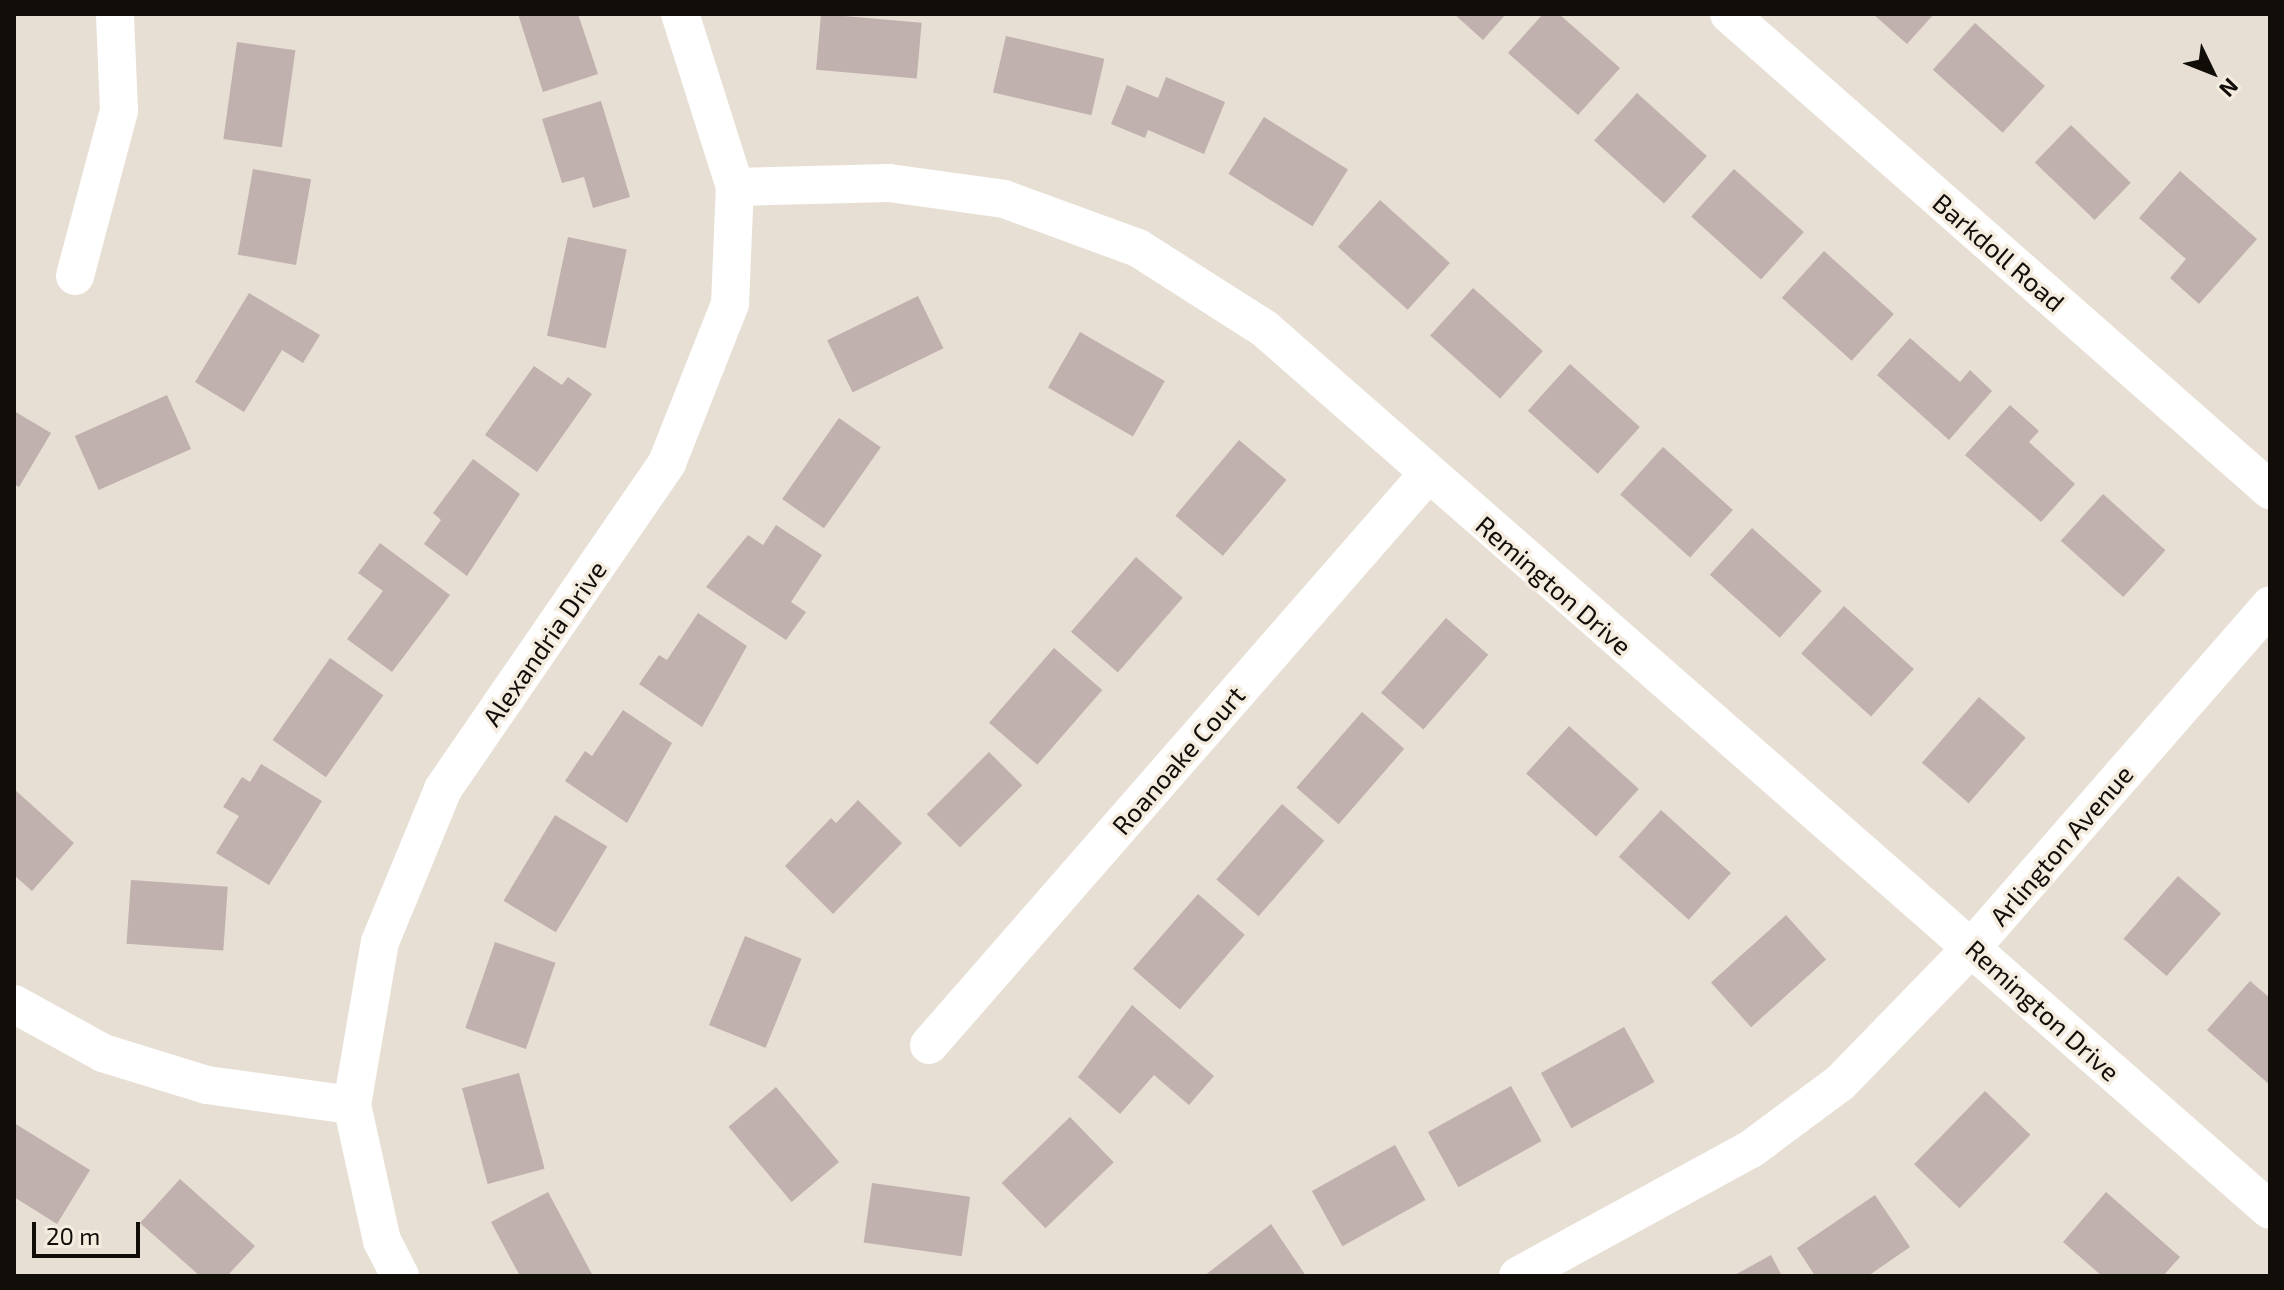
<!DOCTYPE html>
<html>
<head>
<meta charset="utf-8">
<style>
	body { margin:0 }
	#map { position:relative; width:2284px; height:1290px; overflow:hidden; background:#e7dfd3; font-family:"Exo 2",sans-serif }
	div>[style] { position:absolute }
	.building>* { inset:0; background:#c0b0ae; transform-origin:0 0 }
	.minor>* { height:38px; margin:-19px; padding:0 19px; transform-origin:19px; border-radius:19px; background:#fff }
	span { translate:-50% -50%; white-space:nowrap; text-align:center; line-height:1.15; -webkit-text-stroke:7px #f5ece0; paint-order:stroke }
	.street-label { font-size:26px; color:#110e0a }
	.frame { position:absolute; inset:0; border:16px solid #110e0a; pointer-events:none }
	.north { position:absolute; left:2172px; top:32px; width:80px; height:80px; -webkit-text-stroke:6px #f5ece0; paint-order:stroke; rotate:133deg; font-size:22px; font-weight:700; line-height:32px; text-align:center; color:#110e0a }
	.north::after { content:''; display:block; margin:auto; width:28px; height:36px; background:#110e0a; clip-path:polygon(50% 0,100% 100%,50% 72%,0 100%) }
	.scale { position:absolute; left:32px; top:1222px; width:108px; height:36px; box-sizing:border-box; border:4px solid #110e0a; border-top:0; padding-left:10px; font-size:24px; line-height:28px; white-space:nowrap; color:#110e0a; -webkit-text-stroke:6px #f5ece0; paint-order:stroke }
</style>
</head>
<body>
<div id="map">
	<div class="building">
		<div style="clip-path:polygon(518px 14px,578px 14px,598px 74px,543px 92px)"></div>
		<div style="left:821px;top:14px;width:101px;height:56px;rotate:5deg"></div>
		<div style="clip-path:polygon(1454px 14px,1506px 14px,1483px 40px)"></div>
		<div style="clip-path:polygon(1543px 14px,1559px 14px,1620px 68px,1578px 115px,1508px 53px)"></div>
		<div style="clip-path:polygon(1873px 14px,1934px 14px,1907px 44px)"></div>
		<div style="left:1975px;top:23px;width:94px;height:63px;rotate:42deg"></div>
		<div style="left:1006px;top:36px;width:101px;height:58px;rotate:13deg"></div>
		<div style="left:237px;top:42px;width:59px;height:98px;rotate:8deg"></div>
		<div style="clip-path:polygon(1166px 77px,1225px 102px,1204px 154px,1148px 130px,1145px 138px,1111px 124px,1127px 85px,1158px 98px)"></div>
		<div style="left:1637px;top:93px;width:94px;height:64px;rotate:42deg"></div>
		<div style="clip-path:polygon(601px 101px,630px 197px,593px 208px,584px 177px,562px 183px,542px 119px)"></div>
		<div style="left:1264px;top:117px;width:99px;height:67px;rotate:32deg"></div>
		<div style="left:2071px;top:125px;width:83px;height:52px;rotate:44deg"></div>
		<div style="left:253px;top:169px;width:59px;height:87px;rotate:10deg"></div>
		<div style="left:1734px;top:169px;width:94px;height:64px;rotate:42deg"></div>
		<div style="clip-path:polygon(2180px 171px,2257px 239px,2199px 304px,2170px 278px,2186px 259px,2139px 218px)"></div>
		<div style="left:1380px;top:200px;width:94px;height:63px;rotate:42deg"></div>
		<div style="left:568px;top:237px;width:60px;height:101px;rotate:12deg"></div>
		<div style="left:1824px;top:251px;width:94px;height:63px;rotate:42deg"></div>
		<div style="left:1473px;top:288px;width:94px;height:64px;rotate:42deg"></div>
		<div style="clip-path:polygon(249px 293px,320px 335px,303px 363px,282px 350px,244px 412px,195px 382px)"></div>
		<div style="left:918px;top:296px;width:58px;height:101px;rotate:64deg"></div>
		<div style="left:1080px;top:332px;width:98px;height:64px;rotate:30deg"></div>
		<div style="clip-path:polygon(1910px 338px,1960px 382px,1970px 370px,1992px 391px,1949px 440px,1877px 375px)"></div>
		<div style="left:1570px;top:364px;width:94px;height:63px;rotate:42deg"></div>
		<div style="clip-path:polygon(534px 366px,562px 385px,568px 377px,592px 394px,537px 472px,485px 435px)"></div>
		<div style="left:167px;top:395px;width:59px;height:101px;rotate:66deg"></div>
		<div style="clip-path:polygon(2010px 405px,2039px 431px,2029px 442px,2075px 484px,2041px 522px,1965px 455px)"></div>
		<div style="clip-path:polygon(14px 411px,51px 433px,19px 487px,14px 484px)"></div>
		<div style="left:839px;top:418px;width:51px;height:99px;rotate:35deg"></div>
		<div style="left:1239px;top:440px;width:62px;height:99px;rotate:40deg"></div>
		<div style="left:1663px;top:447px;width:94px;height:64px;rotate:42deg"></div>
		<div style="clip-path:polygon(473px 459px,520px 494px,467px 576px,424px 544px,441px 520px,433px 513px)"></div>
		<div style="left:2103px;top:494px;width:84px;height:63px;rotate:42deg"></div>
		<div style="clip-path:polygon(776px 525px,822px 555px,791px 602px,806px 612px,786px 640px,706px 587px,748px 535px,763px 545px)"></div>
		<div style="left:1752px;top:528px;width:94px;height:63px;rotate:42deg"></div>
		<div style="clip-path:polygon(380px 543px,450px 595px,392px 672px,347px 639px,383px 591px,358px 573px)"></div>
		<div style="left:1136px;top:557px;width:62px;height:99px;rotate:41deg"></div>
		<div style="left:1844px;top:606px;width:94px;height:64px;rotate:42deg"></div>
		<div style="clip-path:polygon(698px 613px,747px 646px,702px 727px,639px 684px,659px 655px,667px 660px)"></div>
		<div style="left:1446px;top:618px;width:56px;height:99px;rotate:41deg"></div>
		<div style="left:1054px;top:648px;width:64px;height:99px;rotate:41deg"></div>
		<div style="left:330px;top:658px;width:65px;height:100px;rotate:35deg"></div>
		<div style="left:1979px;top:697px;width:62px;height:87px;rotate:41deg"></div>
		<div style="clip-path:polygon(623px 710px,672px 743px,627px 823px,565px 781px,585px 751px,592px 756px)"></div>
		<div style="left:1362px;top:712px;width:56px;height:100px;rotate:41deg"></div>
		<div style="left:1569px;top:726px;width:94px;height:64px;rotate:42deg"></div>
		<div style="left:989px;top:752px;width:47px;height:88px;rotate:45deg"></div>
		<div style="clip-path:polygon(261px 764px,322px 801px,269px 885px,216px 853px,239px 816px,223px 807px,242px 777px,250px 782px)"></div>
		<div style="clip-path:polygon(14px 789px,74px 843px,32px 891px,14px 875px)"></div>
		<div style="clip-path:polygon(858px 800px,902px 843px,833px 914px,785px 866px,831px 818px,836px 823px)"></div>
		<div style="left:1282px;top:804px;width:56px;height:100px;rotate:41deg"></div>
		<div style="left:1661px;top:810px;width:94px;height:63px;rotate:42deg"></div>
		<div style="left:555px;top:815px;width:61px;height:100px;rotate:31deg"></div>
		<div style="left:2178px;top:876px;width:57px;height:83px;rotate:41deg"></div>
		<div style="left:131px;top:880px;width:97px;height:64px;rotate:4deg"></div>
		<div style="left:1198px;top:894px;width:62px;height:99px;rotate:41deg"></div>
		<div style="left:1786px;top:915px;width:60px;height:101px;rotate:48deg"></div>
		<div style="left:745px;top:936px;width:61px;height:96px;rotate:22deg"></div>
		<div style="left:495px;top:942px;width:64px;height:91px;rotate:19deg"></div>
		<div style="clip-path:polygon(2250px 981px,2270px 998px,2270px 1085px,2207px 1030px)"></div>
		<div style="clip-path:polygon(1132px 1005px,1214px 1076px,1189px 1105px,1154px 1075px,1120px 1114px,1078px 1077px)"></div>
		<div style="left:1624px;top:1027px;width:63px;height:95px;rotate:61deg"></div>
		<div style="left:519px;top:1073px;width:99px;height:59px;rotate:75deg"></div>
		<div style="left:1511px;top:1086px;width:63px;height:95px;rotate:61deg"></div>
		<div style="left:776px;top:1087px;width:98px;height:62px;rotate:50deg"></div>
		<div style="left:1985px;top:1091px;width:63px;height:102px;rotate:44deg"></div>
		<div style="left:1070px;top:1117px;width:63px;height:95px;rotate:46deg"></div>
		<div style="clip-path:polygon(14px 1123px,90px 1170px,57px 1224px,14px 1197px)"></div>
		<div style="left:1395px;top:1145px;width:63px;height:95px;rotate:61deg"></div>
		<div style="clip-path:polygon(180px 1179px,255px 1246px,227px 1276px,200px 1276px,140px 1223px)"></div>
		<div style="left:872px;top:1183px;width:99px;height:60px;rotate:8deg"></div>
		<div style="clip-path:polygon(548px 1192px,593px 1276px,520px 1276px,491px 1222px)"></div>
		<div style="clip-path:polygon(2106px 1192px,2180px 1257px,2163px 1276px,2102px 1276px,2063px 1242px)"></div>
		<div style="clip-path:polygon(1875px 1195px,1910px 1247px,1868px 1276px,1815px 1276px,1797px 1248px)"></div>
		<div style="clip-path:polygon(1271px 1224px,1306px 1276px,1204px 1276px)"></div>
		<div style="clip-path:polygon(1771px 1255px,1782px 1276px,1733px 1276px)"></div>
	</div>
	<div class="minor">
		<div style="left:1729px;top:14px;width:721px;rotate:41.34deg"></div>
		<div style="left:735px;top:187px;width:154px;rotate:-1.5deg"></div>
		<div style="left:889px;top:183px;width:116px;rotate:7.9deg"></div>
		<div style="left:1004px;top:199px;width:143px;rotate:20.1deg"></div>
		<div style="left:1138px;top:248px;width:151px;rotate:32.5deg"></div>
		<div style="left:1265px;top:329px;width:1336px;rotate:41.24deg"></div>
		<div style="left:75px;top:276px;width:171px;rotate:-75.1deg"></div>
		<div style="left:119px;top:111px;width:97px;rotate:-92.4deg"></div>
		<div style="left:14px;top:1004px;width:102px;rotate:28.8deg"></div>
		<div style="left:103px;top:1053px;width:109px;rotate:17.1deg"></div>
		<div style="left:207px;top:1085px;width:146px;rotate:7.9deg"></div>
		<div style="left:929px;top:1045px;width:757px;rotate:-48.86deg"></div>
		<div style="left:400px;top:1276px;width:39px;rotate:-117deg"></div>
		<div style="left:382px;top:1241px;width:139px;rotate:-102.4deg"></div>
		<div style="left:352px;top:1105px;width:165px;rotate:-80.3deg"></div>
		<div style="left:380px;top:942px;width:165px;rotate:-67.6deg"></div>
		<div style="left:443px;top:789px;width:396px;rotate:-55.5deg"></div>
		<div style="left:667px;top:463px;width:171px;rotate:-68.4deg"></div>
		<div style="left:730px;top:304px;width:117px;rotate:-87.6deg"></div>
		<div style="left:735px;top:187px;width:182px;rotate:-107.6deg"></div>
		<div style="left:1518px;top:1276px;width:265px;rotate:-28.6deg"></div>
		<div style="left:1751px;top:1149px;width:111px;rotate:-36.6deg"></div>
		<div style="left:1840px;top:1083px;width:191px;rotate:-45.8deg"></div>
		<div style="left:1973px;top:946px;width:452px;rotate:-48.9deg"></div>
	</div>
	<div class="street-label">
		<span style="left:1999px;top:252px;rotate:41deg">Barkdoll Road</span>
		<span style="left:1554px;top:585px;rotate:41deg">Remington Drive</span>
		<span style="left:544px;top:643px;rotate:-55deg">Alexandria Drive</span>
		<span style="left:1178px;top:760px;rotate:-49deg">Roanoake Court</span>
		<span style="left:2061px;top:845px;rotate:-49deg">Arlington Avenue</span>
		<span style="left:2043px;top:1010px;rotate:42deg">Remington Drive</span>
	</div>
	<div class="frame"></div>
	<div class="north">N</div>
	<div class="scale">20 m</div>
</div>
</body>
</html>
